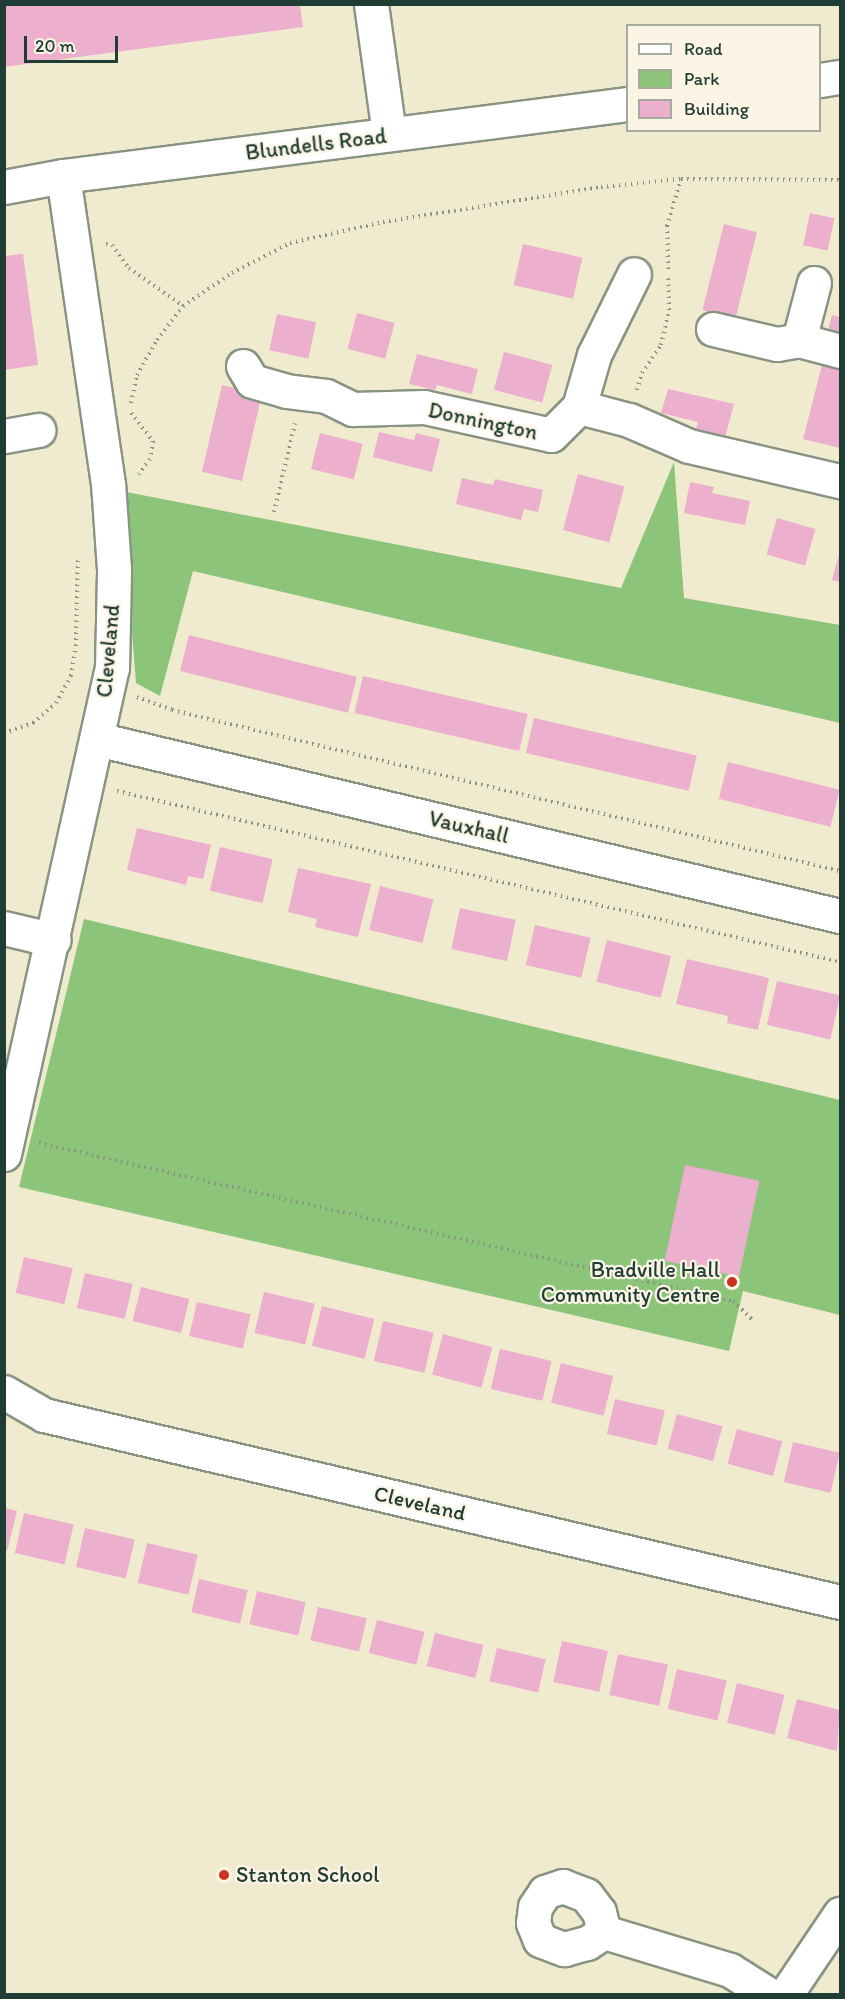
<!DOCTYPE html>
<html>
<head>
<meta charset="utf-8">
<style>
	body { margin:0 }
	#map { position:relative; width:845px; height:1999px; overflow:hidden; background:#f0eacf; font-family:Itim,sans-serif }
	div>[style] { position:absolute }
	.green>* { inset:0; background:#8cc57a }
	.building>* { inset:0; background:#ecafcd; transform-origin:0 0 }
	.path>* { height:4px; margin-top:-2px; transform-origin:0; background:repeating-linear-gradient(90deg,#889482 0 1.5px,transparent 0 6px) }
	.roads { filter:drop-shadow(2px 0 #889482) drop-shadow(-2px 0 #889482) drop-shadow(0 2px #889482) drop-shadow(0 -2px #889482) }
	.minor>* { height:33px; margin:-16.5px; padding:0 16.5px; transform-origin:16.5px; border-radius:16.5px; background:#fff }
	.dots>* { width:16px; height:16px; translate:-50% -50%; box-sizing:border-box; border:3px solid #fcf5e5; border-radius:50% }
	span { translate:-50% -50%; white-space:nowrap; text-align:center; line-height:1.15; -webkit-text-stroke:4.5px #fcf5e5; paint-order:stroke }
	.street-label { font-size:22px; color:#1f3d34 }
	.poi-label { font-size:22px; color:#1f3d34 }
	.right { translate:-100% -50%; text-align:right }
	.left { translate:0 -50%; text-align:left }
	.frame { position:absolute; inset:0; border:6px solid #1f3d34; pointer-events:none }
	.legend { position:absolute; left:626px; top:24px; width:195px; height:108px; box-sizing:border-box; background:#fcf5e5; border:2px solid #a4ab9e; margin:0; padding:8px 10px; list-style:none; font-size:18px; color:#1f3d34 }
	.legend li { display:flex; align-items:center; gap:12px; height:30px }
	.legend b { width:30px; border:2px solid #a4ab9e }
	.scale { position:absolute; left:24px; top:36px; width:94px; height:27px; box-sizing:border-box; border:3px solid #1f3d34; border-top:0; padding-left:8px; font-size:18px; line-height:21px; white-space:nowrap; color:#1f3d34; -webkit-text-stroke:4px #fcf5e5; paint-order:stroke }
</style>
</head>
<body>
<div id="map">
	<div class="green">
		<div style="clip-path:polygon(674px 462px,684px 598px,840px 625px,840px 723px,193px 571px,160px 696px,136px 683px,121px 491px,621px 588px)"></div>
		<div style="clip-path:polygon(84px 919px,840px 1100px,840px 1315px,743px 1291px,729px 1351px,19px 1187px)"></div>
	</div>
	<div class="building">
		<div style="clip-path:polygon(4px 5px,300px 5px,303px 27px,4px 67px)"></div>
		<div style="left:810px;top:213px;width:25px;height:33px;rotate:12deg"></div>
		<div style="left:724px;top:224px;width:34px;height:89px;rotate:14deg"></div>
		<div style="left:523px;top:244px;width:61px;height:42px;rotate:13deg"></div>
		<div style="clip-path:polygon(23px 254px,38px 365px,4px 370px,4px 256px)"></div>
		<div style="left:357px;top:313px;width:39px;height:37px;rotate:15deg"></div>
		<div style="left:277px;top:314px;width:40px;height:37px;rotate:12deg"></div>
		<div style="clip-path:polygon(832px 315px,840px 317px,840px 341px,826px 338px)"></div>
		<div style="left:504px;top:352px;width:50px;height:39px;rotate:15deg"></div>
		<div style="clip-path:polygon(417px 354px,478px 369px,472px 394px,437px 385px,435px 390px,409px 384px)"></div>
		<div style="clip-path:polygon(824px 357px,840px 361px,840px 448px,803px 439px)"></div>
		<div style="left:222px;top:385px;width:41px;height:89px;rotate:13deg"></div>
		<div style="clip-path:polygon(668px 389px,734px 404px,725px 437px,696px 429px,698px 422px,661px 413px)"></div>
		<div style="clip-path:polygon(379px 432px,414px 440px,416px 433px,440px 439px,432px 472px,373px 457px)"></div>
		<div style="left:320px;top:433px;width:44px;height:37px;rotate:14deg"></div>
		<div style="left:578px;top:474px;width:48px;height:58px;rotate:15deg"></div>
		<div style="clip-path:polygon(462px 478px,493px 485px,495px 479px,543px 490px,538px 512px,524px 509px,521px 520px,456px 504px)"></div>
		<div style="clip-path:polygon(690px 482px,714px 487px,712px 493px,750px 501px,745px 525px,684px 513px)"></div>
		<div style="left:777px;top:518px;width:40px;height:38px;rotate:16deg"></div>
		<div style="clip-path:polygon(840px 551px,840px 582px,832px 580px)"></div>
		<div style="left:189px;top:635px;width:173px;height:37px;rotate:14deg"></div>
		<div style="left:363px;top:676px;width:169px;height:38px;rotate:13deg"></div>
		<div style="left:534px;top:718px;width:167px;height:36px;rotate:13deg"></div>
		<div style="left:728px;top:762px;width:115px;height:38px;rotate:14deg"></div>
		<div style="clip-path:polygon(137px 828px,211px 845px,203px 879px,188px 876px,186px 885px,127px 870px)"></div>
		<div style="left:220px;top:847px;width:54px;height:45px;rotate:13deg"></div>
		<div style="clip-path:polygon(298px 868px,371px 884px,358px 937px,315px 927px,317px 919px,288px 912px)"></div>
		<div style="left:380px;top:886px;width:55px;height:45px;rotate:14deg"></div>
		<div style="left:460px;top:908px;width:57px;height:42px;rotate:12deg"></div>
		<div style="left:535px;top:925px;width:57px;height:41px;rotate:13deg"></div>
		<div style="left:607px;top:940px;width:66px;height:43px;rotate:14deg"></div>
		<div style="clip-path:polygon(687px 959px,769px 978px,758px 1030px,727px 1023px,728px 1016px,676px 1004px)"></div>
		<div style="left:777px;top:981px;width:65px;height:45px;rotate:13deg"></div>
		<div style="left:685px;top:1165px;width:76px;height:98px;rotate:12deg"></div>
		<div style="left:24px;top:1257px;width:50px;height:37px;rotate:13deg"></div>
		<div style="left:85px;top:1273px;width:49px;height:36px;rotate:13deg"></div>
		<div style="left:141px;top:1287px;width:50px;height:35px;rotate:14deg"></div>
		<div style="left:264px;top:1292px;width:52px;height:42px;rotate:13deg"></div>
		<div style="left:197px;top:1302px;width:55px;height:35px;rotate:13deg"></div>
		<div style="left:322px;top:1306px;width:54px;height:41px;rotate:14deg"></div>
		<div style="left:383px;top:1321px;width:52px;height:41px;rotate:13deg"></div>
		<div style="left:443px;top:1334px;width:51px;height:42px;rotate:15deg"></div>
		<div style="left:500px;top:1349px;width:53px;height:41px;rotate:13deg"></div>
		<div style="left:561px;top:1363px;width:54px;height:41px;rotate:14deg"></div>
		<div style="left:615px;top:1399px;width:51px;height:36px;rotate:13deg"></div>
		<div style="left:677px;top:1414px;width:47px;height:36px;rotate:15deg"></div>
		<div style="left:737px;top:1429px;width:47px;height:36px;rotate:15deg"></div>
		<div style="left:793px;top:1442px;width:48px;height:41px;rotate:13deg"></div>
		<div style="clip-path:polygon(5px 1508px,17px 1511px,7px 1551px,5px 1550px)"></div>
		<div style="left:24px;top:1513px;width:51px;height:41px;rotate:13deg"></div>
		<div style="left:85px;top:1528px;width:51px;height:40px;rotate:13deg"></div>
		<div style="left:147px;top:1543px;width:52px;height:41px;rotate:13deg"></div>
		<div style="left:199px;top:1579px;width:50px;height:34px;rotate:13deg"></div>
		<div style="left:257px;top:1591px;width:50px;height:34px;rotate:13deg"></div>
		<div style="left:318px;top:1607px;width:50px;height:34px;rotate:13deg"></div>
		<div style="left:377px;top:1620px;width:49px;height:34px;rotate:14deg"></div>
		<div style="left:435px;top:1633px;width:50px;height:34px;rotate:14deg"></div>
		<div style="left:562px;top:1641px;width:47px;height:42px;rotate:12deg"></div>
		<div style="left:497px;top:1648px;width:50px;height:34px;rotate:13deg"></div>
		<div style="left:618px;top:1654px;width:51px;height:42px;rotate:12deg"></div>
		<div style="left:677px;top:1669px;width:51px;height:41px;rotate:13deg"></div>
		<div style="left:737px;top:1683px;width:49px;height:41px;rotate:14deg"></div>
		<div style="clip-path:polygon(797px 1699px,840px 1710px,837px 1751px,787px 1738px)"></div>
	</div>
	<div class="path">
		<div style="left:106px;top:244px;width:6px;rotate:9deg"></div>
		<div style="left:112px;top:245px;width:29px;rotate:54deg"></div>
		<div style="left:129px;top:268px;width:66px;rotate:35.1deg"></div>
		<div style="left:668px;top:269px;width:43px;rotate:-91.3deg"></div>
		<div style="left:667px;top:226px;width:49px;rotate:-73.4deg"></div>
		<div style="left:637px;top:390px;width:18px;rotate:-74deg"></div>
		<div style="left:642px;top:373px;width:34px;rotate:-56deg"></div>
		<div style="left:661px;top:345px;width:36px;rotate:-77deg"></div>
		<div style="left:669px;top:310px;width:34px;rotate:-92deg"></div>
		<div style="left:131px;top:403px;width:29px;rotate:-78deg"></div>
		<div style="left:137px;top:375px;width:40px;rotate:-60.3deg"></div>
		<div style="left:157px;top:340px;width:43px;rotate:-52.6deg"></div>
		<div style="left:183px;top:306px;width:59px;rotate:-34deg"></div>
		<div style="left:232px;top:273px;width:65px;rotate:-27.3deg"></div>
		<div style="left:290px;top:243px;width:95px;rotate:-12.7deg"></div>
		<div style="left:383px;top:222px;width:221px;rotate:-9.1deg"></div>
		<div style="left:601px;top:187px;width:80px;rotate:-5.7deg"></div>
		<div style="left:681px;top:179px;width:159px;rotate:0.4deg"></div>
		<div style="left:131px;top:413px;width:36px;rotate:52deg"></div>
		<div style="left:153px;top:441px;width:18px;rotate:99deg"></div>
		<div style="left:150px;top:459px;width:19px;rotate:126deg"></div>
		<div style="left:274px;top:512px;width:91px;rotate:-76.7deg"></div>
		<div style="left:137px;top:697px;width:37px;rotate:20deg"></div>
		<div style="left:172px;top:710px;width:687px;rotate:13.55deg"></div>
		<div style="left:4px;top:733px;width:31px;rotate:-19deg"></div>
		<div style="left:33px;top:723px;width:30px;rotate:-41deg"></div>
		<div style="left:56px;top:703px;width:31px;rotate:-61deg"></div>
		<div style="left:71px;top:676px;width:30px;rotate:-81deg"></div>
		<div style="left:76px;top:646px;width:87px;rotate:-88.7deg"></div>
		<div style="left:117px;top:791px;width:743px;rotate:13.31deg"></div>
		<div style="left:39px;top:1143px;width:712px;rotate:12.83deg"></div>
		<div style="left:733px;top:1301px;width:28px;rotate:44deg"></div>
	</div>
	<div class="roads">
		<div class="minor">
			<div style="left:371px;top:4px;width:131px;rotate:82.1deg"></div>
			<div style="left:820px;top:80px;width:20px;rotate:-9deg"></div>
			<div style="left:4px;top:187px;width:60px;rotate:-10.6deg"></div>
			<div style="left:63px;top:176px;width:570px;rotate:-7.26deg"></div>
			<div style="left:713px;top:329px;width:66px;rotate:13.2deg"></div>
			<div style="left:777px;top:344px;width:22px;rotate:-10deg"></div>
			<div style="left:799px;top:340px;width:42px;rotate:15deg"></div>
			<div style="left:799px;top:340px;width:59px;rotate:-75.3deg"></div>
			<div style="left:243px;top:366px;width:17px;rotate:59deg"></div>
			<div style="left:252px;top:381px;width:35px;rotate:16deg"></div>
			<div style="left:286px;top:391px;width:40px;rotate:7.1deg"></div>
			<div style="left:326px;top:396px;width:30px;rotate:26deg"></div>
			<div style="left:353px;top:409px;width:71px;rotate:-1.6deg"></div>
			<div style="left:424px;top:407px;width:130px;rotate:12.4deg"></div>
			<div style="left:551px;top:435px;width:40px;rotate:-45deg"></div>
			<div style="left:579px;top:407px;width:52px;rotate:14.6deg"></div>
			<div style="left:629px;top:420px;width:65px;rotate:23.4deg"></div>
			<div style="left:689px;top:446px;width:155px;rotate:13.1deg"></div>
			<div style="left:579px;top:407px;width:54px;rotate:-73.9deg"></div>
			<div style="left:594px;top:355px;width:90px;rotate:-63.7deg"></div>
			<div style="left:4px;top:436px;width:35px;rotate:-10deg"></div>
			<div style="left:97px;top:739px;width:764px;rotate:13.4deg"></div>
			<div style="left:4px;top:928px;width:51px;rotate:13.5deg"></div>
			<div style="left:4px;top:1154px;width:498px;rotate:-77.5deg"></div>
			<div style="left:112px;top:668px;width:99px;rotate:-88.8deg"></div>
			<div style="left:114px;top:569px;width:85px;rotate:-94deg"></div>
			<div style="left:108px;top:484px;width:311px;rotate:-98.3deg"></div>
			<div style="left:4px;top:1392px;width:46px;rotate:29.9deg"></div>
			<div style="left:44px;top:1415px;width:818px;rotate:13.22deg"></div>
			<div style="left:604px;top:1932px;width:21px;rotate:-104deg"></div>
			<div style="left:599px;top:1912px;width:21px;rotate:-127deg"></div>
			<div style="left:586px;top:1895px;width:25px;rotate:-159deg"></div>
			<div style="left:563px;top:1886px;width:19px;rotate:162deg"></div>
			<div style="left:545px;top:1892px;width:18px;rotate:124deg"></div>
			<div style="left:535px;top:1907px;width:16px;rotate:97deg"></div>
			<div style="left:533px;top:1923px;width:18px;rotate:68deg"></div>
			<div style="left:540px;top:1940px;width:26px;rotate:21deg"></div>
			<div style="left:564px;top:1949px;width:24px;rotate:-15deg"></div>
			<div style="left:587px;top:1943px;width:20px;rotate:-33deg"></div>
			<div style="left:604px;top:1932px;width:132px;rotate:16.8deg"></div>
			<div style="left:730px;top:1970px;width:45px;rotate:32.3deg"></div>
			<div style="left:786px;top:1994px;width:97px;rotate:-56deg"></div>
		</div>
	</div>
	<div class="dots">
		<div style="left:732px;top:1282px;background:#c8321e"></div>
		<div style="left:224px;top:1875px;background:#c8321e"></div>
	</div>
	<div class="street-label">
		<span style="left:316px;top:144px;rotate:-7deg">Blundells Road</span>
		<span style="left:483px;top:421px;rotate:12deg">Donnington</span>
		<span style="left:108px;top:651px;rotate:-85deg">Cleveland</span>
		<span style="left:469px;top:827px;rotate:13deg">Vauxhall</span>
		<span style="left:420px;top:1503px;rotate:13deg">Cleveland</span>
	</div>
	<div class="poi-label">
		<span class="right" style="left:720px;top:1282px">Bradville Hall<br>Community Centre</span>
		<span class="left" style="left:236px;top:1875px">Stanton School</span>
	</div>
	<div class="frame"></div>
	<ul class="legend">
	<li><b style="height:8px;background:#fff"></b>Road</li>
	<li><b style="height:16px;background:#8cc57a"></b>Park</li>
	<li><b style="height:16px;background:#ecafcd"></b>Building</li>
	</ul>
	<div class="scale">20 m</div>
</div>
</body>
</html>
